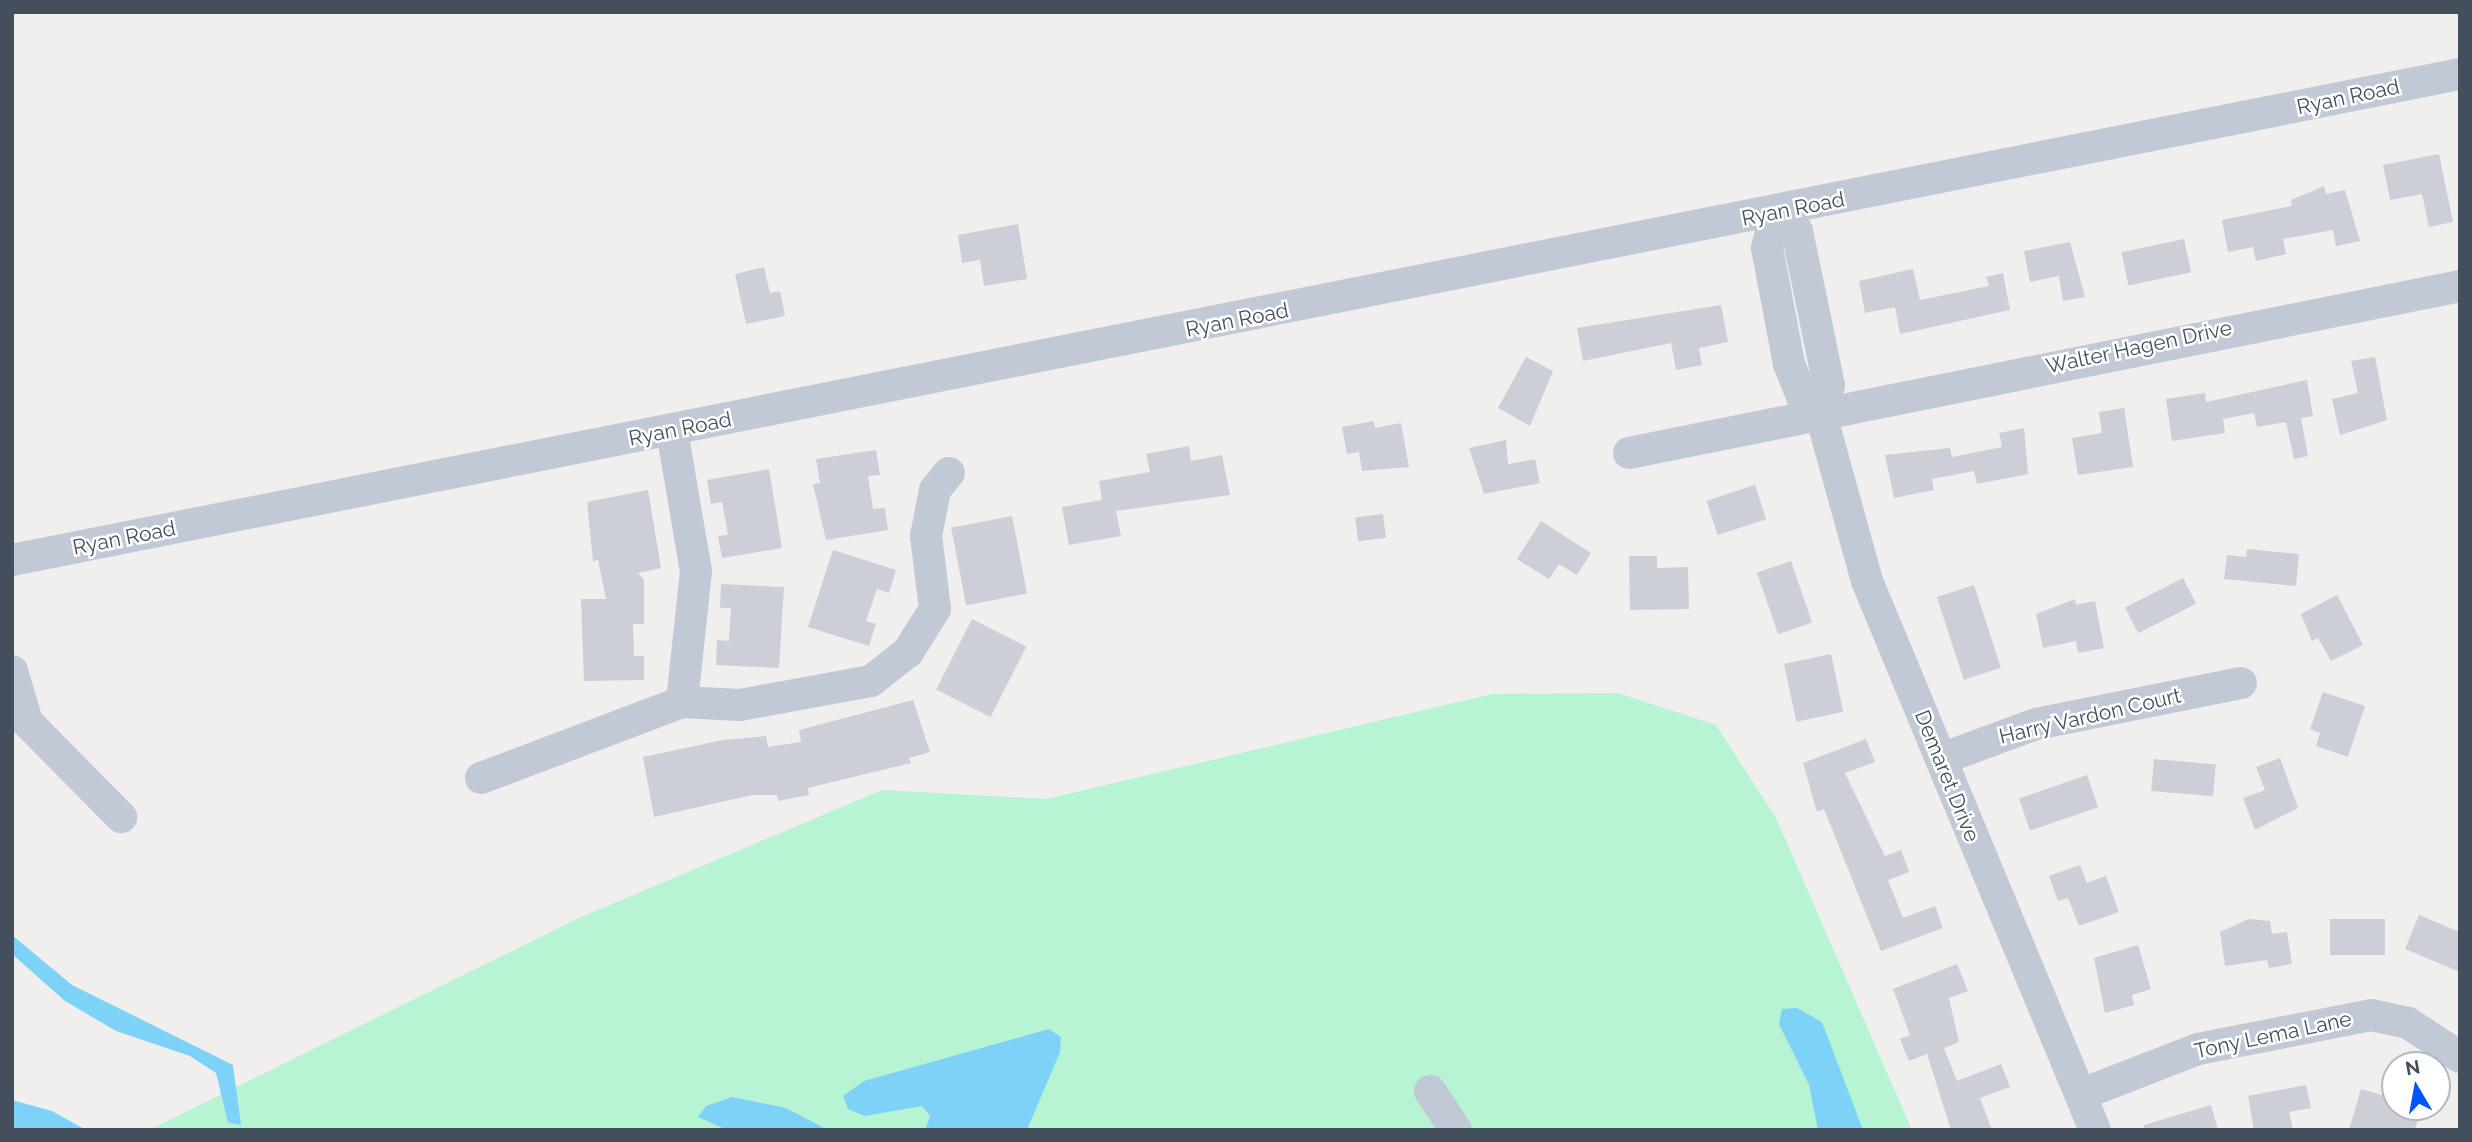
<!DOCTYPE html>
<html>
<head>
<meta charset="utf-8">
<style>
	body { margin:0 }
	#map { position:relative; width:2472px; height:1142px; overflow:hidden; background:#f1eeee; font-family:Raleway,sans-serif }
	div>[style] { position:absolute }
	.green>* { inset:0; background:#b6f4d4 }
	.water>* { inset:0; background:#7ed2f7 }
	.building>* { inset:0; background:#cccfd7; transform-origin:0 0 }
	.minor>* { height:32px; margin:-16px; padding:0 16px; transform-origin:16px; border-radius:16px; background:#c0c9d5 }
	span { translate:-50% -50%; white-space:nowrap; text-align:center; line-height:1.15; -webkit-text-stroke:5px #fff; paint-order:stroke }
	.street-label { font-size:21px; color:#444f5e }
	.frame { position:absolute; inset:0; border:14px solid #444f5e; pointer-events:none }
	.north { position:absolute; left:2381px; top:1051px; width:70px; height:70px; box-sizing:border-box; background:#fff; border:2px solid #b4b9bf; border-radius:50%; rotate:350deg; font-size:19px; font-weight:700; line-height:28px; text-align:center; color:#444f5e }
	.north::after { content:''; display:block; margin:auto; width:24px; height:32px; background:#0255f6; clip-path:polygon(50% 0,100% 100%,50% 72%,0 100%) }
</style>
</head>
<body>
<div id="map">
	<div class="green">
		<div style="clip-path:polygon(1618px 693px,1716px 725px,1776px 818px,1912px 1130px,149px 1130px,579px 918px,882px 790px,1046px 799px,1492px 694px)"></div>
	</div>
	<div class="water">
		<div style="clip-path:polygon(12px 935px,72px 985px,233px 1065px,241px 1125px,228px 1123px,216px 1073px,190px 1056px,116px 1031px,65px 1001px,12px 954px)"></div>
		<div style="clip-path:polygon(1797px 1008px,1822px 1022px,1863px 1130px,1818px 1130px,1809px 1085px,1779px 1024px,1782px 1009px)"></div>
		<div style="clip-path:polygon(1049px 1029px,1061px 1037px,1060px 1052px,1027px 1130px,925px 1130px,930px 1116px,922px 1106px,865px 1116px,848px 1109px,843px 1096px,864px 1081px)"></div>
		<div style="clip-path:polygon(732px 1097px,786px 1108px,828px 1130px,727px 1130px,698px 1117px,706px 1106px)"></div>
		<div style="clip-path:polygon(12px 1100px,52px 1111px,86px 1130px,12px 1130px)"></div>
	</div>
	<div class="building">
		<div style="clip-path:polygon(2439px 154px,2453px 222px,2429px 227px,2422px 194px,2390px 200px,2383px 165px)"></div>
		<div style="clip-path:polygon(2324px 186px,2326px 194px,2345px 190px,2360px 241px,2336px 246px,2333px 230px,2283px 239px,2286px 254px,2256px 261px,2253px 247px,2228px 252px,2222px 220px,2292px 206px,2291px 200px)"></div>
		<div style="clip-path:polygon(1018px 224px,1027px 279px,984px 286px,980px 260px,962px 263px,958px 235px)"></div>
		<div style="left:2184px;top:239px;width:34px;height:64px;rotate:78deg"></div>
		<div style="clip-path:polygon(2070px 242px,2085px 297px,2063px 301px,2059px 276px,2030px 282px,2024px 251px)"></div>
		<div style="clip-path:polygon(764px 267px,770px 293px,780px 291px,785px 316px,746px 324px,735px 274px)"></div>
		<div style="clip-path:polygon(1913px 269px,1920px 300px,1989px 286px,1986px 277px,2003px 273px,2010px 310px,1900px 334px,1895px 307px,1865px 313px,1859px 281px)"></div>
		<div style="clip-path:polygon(1721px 305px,1728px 342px,1699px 348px,1702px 365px,1676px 370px,1671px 343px,1583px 361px,1577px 328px)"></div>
		<div style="clip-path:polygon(1526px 357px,1553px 371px,1530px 426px,1498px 408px)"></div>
		<div style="clip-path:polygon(2375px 357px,2387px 420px,2340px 435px,2332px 399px,2358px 393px,2351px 361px)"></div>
		<div style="clip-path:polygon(2307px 380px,2313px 416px,2301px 418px,2308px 456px,2294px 459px,2286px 422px,2257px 427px,2254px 413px,2223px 419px,2225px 433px,2172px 441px,2166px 399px,2205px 393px,2206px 402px)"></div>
		<div style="clip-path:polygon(2124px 408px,2133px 467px,2078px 475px,2072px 438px,2102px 433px,2099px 412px)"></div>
		<div style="clip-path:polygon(1374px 421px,1375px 428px,1401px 423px,1409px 467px,1362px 471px,1359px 452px,1347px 454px,1342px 427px)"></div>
		<div style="clip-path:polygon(2024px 428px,2028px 474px,1977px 484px,1974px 471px,1932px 479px,1934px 490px,1894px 498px,1885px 455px,1950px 448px,1952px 457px,2002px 447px,1999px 433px)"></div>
		<div style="clip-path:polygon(1506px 440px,1508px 464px,1535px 459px,1540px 483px,1484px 494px,1469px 448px)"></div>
		<div style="clip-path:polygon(1189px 446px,1191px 461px,1222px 455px,1230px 495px,1116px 511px,1121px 536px,1069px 545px,1062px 507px,1102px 500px,1099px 481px,1150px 472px,1146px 454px)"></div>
		<div style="clip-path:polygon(876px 450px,880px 475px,868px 476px,873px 509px,885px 508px,888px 530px,826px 540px,813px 484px,820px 483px,816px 459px)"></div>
		<div style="clip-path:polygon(769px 469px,782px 548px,722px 558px,718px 536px,728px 535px,722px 502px,711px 504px,707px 480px)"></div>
		<div style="left:1755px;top:485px;width:36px;height:51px;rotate:72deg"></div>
		<div style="clip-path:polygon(648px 490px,661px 568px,638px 573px,644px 580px,644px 624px,633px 624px,634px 656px,644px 656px,644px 680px,584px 681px,581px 599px,606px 599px,598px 560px,593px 561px,587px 502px)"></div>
		<div style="left:1383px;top:514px;width:24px;height:28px;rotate:83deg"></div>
		<div style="left:1012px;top:516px;width:79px;height:62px;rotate:79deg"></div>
		<div style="clip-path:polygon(1541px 521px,1591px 553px,1577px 575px,1559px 564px,1549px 579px,1517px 559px)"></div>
		<div style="clip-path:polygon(2247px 549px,2299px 554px,2296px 586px,2224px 579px,2227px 555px,2246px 557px)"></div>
		<div style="clip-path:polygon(833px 550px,896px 570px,889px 593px,877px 589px,866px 621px,876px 624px,869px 646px,808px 627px)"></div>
		<div style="clip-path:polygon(1629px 556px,1657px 556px,1657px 568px,1688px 567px,1689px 609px,1630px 610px)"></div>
		<div style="left:1791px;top:561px;width:65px;height:36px;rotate:71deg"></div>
		<div style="left:2183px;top:578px;width:29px;height:65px;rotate:63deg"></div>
		<div style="clip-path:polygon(721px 584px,784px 587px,779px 668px,716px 665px,717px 640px,729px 641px,731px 608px,720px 608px)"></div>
		<div style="left:1974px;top:585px;width:87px;height:39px;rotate:72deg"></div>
		<div style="clip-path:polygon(2337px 595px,2363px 645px,2331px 661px,2318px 638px,2312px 641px,2301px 614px)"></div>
		<div style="clip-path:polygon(2075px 599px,2076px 605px,2095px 601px,2104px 648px,2078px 653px,2076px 641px,2043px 648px,2036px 614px)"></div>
		<div style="left:972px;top:619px;width:61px;height:79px;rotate:27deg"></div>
		<div style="left:1831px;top:654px;width:59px;height:48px;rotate:78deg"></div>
		<div style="clip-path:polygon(2323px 692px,2365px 706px,2348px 757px,2316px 746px,2320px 733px,2310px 729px)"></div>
		<div style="clip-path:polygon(913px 700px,930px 752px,909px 758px,911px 763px,808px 788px,809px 795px,778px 801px,777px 795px,752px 795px,654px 817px,643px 757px,723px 740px,766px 736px,768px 747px,801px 742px,799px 730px)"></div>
		<div style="clip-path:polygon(1866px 739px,1875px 762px,1845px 773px,1885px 856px,1901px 850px,1909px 872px,1888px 880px,1903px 918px,1935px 906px,1943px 928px,1881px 951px,1824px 809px,1817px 812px,1803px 763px)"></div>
		<div style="clip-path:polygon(2280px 758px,2298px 808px,2255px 830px,2243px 798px,2265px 790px,2256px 767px)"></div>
		<div style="left:2154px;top:759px;width:62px;height:32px;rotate:5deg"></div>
		<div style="left:2087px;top:775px;width:34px;height:72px;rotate:71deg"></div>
		<div style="clip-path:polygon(2080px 865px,2087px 883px,2106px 876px,2119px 912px,2079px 926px,2068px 898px,2058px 901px,2049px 876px)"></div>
		<div style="clip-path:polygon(2419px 915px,2460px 932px,2460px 972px,2405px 949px)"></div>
		<div style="clip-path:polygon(2249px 919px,2270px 921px,2272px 934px,2287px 932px,2292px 964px,2269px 968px,2267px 960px,2225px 966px,2220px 932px)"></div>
		<div style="left:2385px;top:919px;width:36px;height:55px;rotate:90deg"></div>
		<div style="clip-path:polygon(2138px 945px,2151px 989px,2132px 995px,2134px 1005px,2105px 1013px,2094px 958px)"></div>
		<div style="clip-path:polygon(1957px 964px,1968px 991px,1949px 998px,1959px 1042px,1944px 1048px,1957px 1081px,2001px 1064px,2010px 1087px,1980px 1098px,1992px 1130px,1951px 1130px,1927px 1054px,1909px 1061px,1900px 1039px,1910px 1035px,1893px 989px)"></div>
		<div style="clip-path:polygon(2306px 1085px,2311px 1108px,2289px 1112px,2293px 1130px,2254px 1130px,2248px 1096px)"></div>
		<div style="clip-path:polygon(2361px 1089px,2395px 1099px,2395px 1107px,2421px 1107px,2415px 1130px,2349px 1130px)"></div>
		<div style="clip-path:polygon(2211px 1105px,2218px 1130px,2144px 1130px,2144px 1125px)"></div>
	</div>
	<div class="minor">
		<div style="left:1821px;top:415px;width:15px;rotate:-157deg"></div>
		<div style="left:1807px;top:409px;width:48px;rotate:-111.8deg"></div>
		<div style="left:1789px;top:364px;width:118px;rotate:-100.7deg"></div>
		<div style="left:1767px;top:248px;width:37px;rotate:-76deg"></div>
		<div style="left:1776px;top:212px;width:28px;rotate:42deg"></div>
		<div style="left:1797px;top:231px;width:157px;rotate:78.3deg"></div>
		<div style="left:1829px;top:385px;width:31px;rotate:105deg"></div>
		<div style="left:1821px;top:415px;width:172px;rotate:74.5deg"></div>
		<div style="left:1867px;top:581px;width:594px;rotate:67.45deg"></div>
		<div style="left:672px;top:431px;width:142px;rotate:80.3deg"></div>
		<div style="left:696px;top:571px;width:132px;rotate:96.1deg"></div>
		<div style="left:1629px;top:453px;width:848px;rotate:-11.36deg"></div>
		<div style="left:12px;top:560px;width:2496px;rotate:-11.23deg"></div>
		<div style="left:12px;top:671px;width:53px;rotate:73.6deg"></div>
		<div style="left:27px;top:722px;width:134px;rotate:45.3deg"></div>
		<div style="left:1941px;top:759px;width:101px;rotate:-20.2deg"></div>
		<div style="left:2036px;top:724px;width:209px;rotate:-11.3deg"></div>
		<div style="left:481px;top:778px;width:215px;rotate:-20.7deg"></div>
		<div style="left:682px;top:702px;width:58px;rotate:3deg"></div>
		<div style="left:740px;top:705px;width:133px;rotate:-10.4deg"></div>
		<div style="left:871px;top:681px;width:47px;rotate:-38.1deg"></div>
		<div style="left:908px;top:652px;width:51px;rotate:-57.9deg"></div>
		<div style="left:935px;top:609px;width:74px;rotate:-97deg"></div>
		<div style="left:926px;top:536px;width:47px;rotate:-78.9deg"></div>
		<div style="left:935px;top:490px;width:22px;rotate:-51deg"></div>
		<div style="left:1430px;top:1091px;width:47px;rotate:56.3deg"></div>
		<div style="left:2082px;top:1094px;width:124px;rotate:-21.2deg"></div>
		<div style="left:2198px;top:1049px;width:176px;rotate:-11.1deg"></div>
		<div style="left:2371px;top:1015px;width:38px;rotate:12deg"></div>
		<div style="left:2408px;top:1023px;width:62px;rotate:33.2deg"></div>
	</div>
	<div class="street-label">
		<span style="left:2348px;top:97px;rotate:-12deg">Ryan Road</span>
		<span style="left:1793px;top:209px;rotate:-11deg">Ryan Road</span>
		<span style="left:1237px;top:320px;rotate:-11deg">Ryan Road</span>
		<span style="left:2139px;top:347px;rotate:-12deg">Walter Hagen Drive</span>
		<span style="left:680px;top:429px;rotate:-11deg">Ryan Road</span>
		<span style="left:124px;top:538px;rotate:-11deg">Ryan Road</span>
		<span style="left:2090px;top:716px;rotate:-13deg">Harry Vardon Court</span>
		<span style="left:1947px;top:776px;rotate:68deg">Demaret Drive</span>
		<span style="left:2273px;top:1035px;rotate:-12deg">Tony Lema Lane</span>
	</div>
	<div class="frame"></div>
	<div class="north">N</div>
</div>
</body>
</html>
